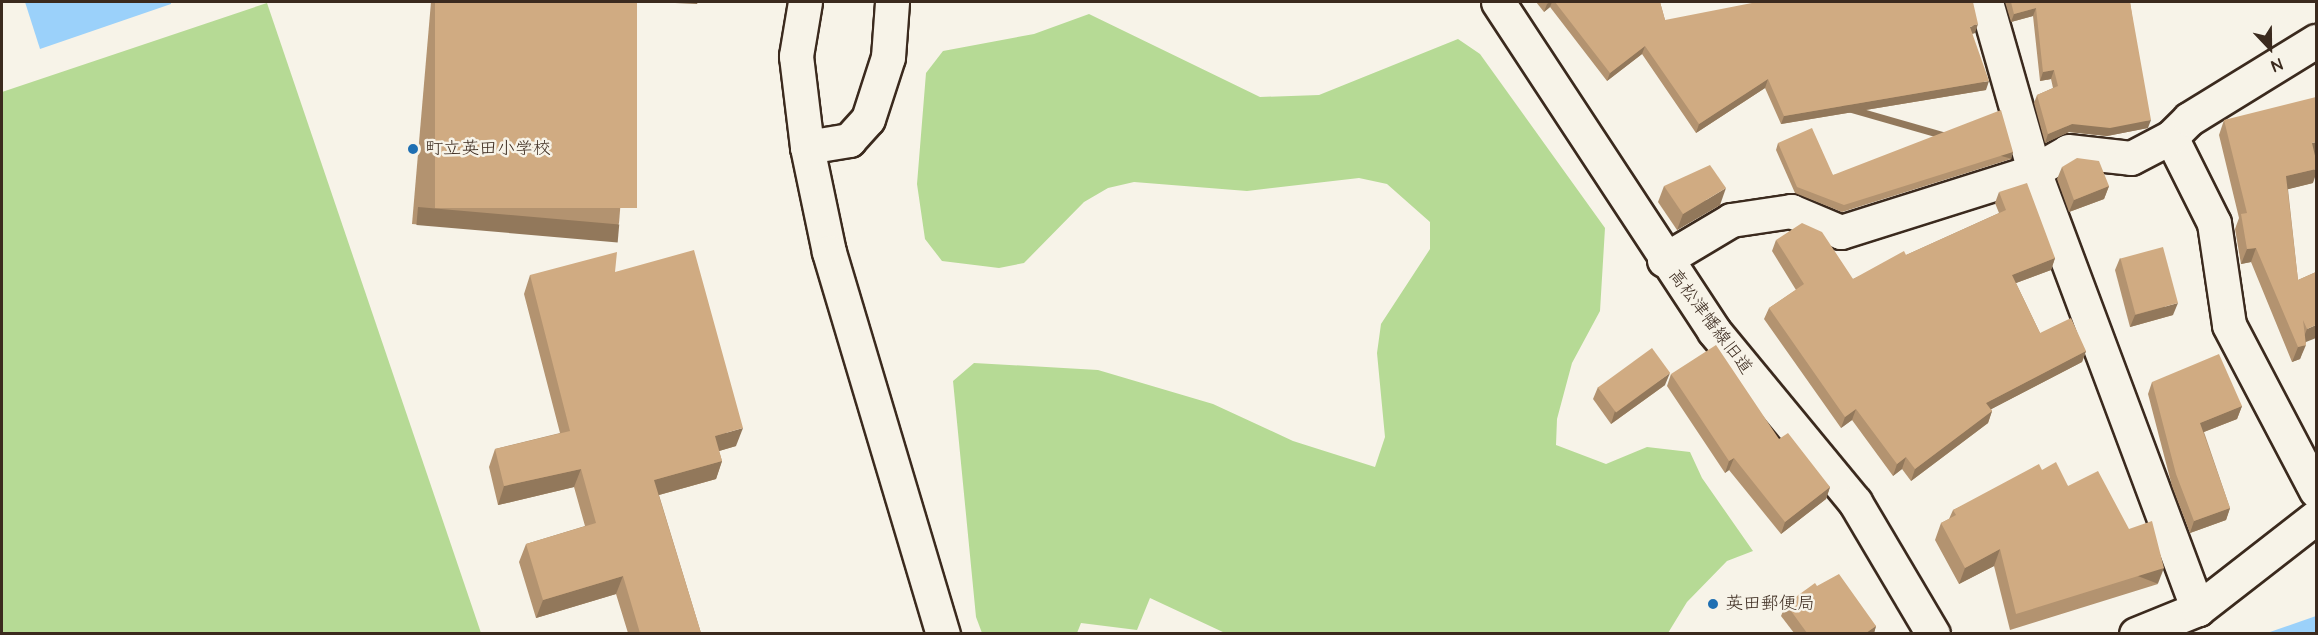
<!DOCTYPE html>
<html>
<head>
<meta charset="utf-8">
<style>
	body { margin:0 }
	#map { position:relative; width:2318px; height:635px; overflow:hidden; background:#f7f3e8; font-family:"Architects Daughter","Klee One",sans-serif }
	div>[style] { position:absolute }
	.green>* { inset:0; background:#b6da95 }
	.water>* { inset:0; background:#9bd1fa }
	.roads { filter:drop-shadow(2px 0 #3b2a1e) drop-shadow(-2px 0 #3b2a1e) drop-shadow(0 2px #3b2a1e) drop-shadow(0 -2px #3b2a1e) }
	.minor>* { height:33px; margin:-16.5px; padding:0 16.5px; transform-origin:16.5px; border-radius:16.5px; background:#f7f3e8 }
	.wall>* { inset:0; background:#b39370 }
	.shaded-wall>* { inset:0; background:#92785b; transform-origin:0 0 }
	.building>* { inset:0; background:#d0ab82; transform-origin:0 0 }
	.dots>* { width:16px; height:16px; translate:-50% -50%; box-sizing:border-box; border:3px solid #f7f3e8; border-radius:50% }
	span { translate:-50% -50%; white-space:nowrap; text-align:center; line-height:1.15; -webkit-text-stroke:5px #f7f3e8; paint-order:stroke }
	.poi-label { font-size:18px; color:#3b2a1e }
	.left { translate:0 -50%; text-align:left }
	.street-label { font-size:18px; color:#3b2a1e }
	.frame { position:absolute; inset:0; border:3px solid #3b2a1e; pointer-events:none }
	.north { position:absolute; left:2240px; top:18px; width:60px; height:60px; -webkit-text-stroke:4px #f7f3e8; paint-order:stroke; rotate:158deg; font-size:16px; font-weight:700; line-height:24px; text-align:center; color:#3b2a1e }
	.north::after { content:''; display:block; margin:auto; width:21px; height:27px; background:#3b2a1e; clip-path:polygon(50% 0,100% 100%,50% 72%,0 100%) }
</style>
</head>
<body>
<div id="map">
	<div class="green">
		<div style="clip-path:polygon(267px 3px,481px 633px,2px 633px,2px 92px)"></div>
		<div style="clip-path:polygon(1089px 14px,1260px 97px,1319px 95px,1458px 39px,1480px 54px,1605px 228px,1600px 311px,1572px 363px,1557px 419px,1556px 445px,1606px 464px,1647px 447px,1690px 452px,1702px 478px,1753px 551px,1727px 561px,1687px 602px,1668px 633px,1225px 633px,1150px 598px,1137px 630px,1081px 623px,1077px 633px,982px 633px,976px 617px,953px 381px,974px 363px,1098px 370px,1213px 404px,1293px 441px,1375px 467px,1385px 437px,1377px 353px,1381px 324px,1430px 249px,1430px 222px,1387px 184px,1359px 178px,1247px 191px,1134px 182px,1108px 188px,1084px 202px,1024px 263px,999px 268px,942px 261px,925px 239px,917px 184px,926px 73px,943px 51px,1034px 34px)"></div>
	</div>
	<div class="water">
		<div style="clip-path:polygon(25px 2px,171px 2px,171px 4px,40px 49px)"></div>
		<div style="clip-path:polygon(2316px 616px,2316px 633px,2267px 633px)"></div>
	</div>
	<div class="roads">
		<div class="minor">
			<div style="left:805px;top:2px;width:55px;rotate:99.5deg"></div>
			<div style="left:796px;top:56px;width:92px;rotate:83.1deg"></div>
			<div style="left:807px;top:147px;width:107px;rotate:78.2deg"></div>
			<div style="left:829px;top:252px;width:399px;rotate:73.4deg"></div>
			<div style="left:1498px;top:2px;width:394px;rotate:56.7deg"></div>
			<div style="left:1714px;top:331px;width:222px;rotate:50.5deg"></div>
			<div style="left:1855px;top:502px;width:153px;rotate:59.4deg"></div>
			<div style="left:1986px;top:2px;width:176px;rotate:74.1deg"></div>
			<div style="left:2034px;top:171px;width:468px;rotate:69.5deg"></div>
			<div style="left:2171px;top:137px;width:96px;rotate:63.4deg"></div>
			<div style="left:2214px;top:223px;width:103px;rotate:81.6deg"></div>
			<div style="left:2229px;top:325px;width:187px;rotate:62.3deg"></div>
			<div style="left:807px;top:147px;width:43px;rotate:-9.5deg"></div>
			<div style="left:849px;top:140px;width:28px;rotate:-48deg"></div>
			<div style="left:868px;top:119px;width:65px;rotate:-72.1deg"></div>
			<div style="left:888px;top:57px;width:55px;rotate:-85.8deg"></div>
			<div style="left:1664px;top:260px;width:78px;rotate:-30.8deg"></div>
			<div style="left:1731px;top:220px;width:61px;rotate:-8.5deg"></div>
			<div style="left:1791px;top:211px;width:54px;rotate:22.8deg"></div>
			<div style="left:1841px;top:232px;width:202px;rotate:-17.5deg"></div>
			<div style="left:2034px;top:171px;width:39px;rotate:-30deg"></div>
			<div style="left:2068px;top:151px;width:63px;rotate:6.3deg"></div>
			<div style="left:2131px;top:158px;width:45px;rotate:-27.7deg"></div>
			<div style="left:2171px;top:137px;width:25px;rotate:-45deg"></div>
			<div style="left:2189px;top:119px;width:149px;rotate:-31.6deg"></div>
			<div style="left:2136px;top:634px;width:67px;rotate:-22deg"></div>
			<div style="left:2198px;top:609px;width:150px;rotate:-37.9deg"></div>
		</div>
	</div>
	<div class="wall">
		<div style="clip-path:polygon(431px 2px,637px 2px,619px 223px,613px 240px,412px 224px)"></div>
		<div style="clip-path:polygon(1536px 2px,1660px 2px,1665px 20px,1975px 33px,1972px 34px,1986px 90px,1781px 124px,1765px 88px,1696px 133px,1642px 54px,1607px 81px,1550px 7px,1544px 12px)"></div>
		<div style="clip-path:polygon(2005px 2px,2130px 2px,2148px 128px,2107px 136px,2069px 132px,2045px 143px,2034px 103px,2037px 95px,2053px 88px,2051px 79px,2040px 81px,2033px 16px,2011px 22px)"></div>
		<div style="clip-path:polygon(2224px 120px,2315px 155px,2313px 183px,2288px 189px,2298px 280px,2316px 272px,2306px 342px,2300px 359px,2292px 362px,2251px 262px,2241px 264px,2235px 229px,2239px 218px,2219px 135px)"></div>
		<div style="clip-path:polygon(1778px 143px,1833px 175px,2013px 152px,2011px 159px,1842px 212px,1795px 193px,1776px 150px)"></div>
		<div style="clip-path:polygon(2062px 167px,2109px 186px,2104px 199px,2069px 212px,2057px 179px)"></div>
		<div style="clip-path:polygon(1664px 186px,1720px 205px,1677px 230px,1658px 202px)"></div>
		<div style="clip-path:polygon(1999px 192px,2055px 258px,2051px 270px,2016px 283px,2040px 333px,2086px 351px,2082px 362px,1991px 409px,1992px 411px,1988px 423px,1911px 481px,1902px 469px,1893px 476px,1852px 420px,1841px 428px,1764px 319px,1769px 308px,1796px 290px,1772px 251px,1776px 240px,1853px 279px,1999px 213px,1995px 203px)"></div>
		<div style="clip-path:polygon(2120px 258px,2173px 315px,2130px 327px,2115px 270px)"></div>
		<div style="clip-path:polygon(615px 272px,736px 446px,719px 451px,722px 461px,716px 479px,659px 495px,701px 633px,628px 633px,616px 594px,536px 618px,519px 562px,526px 544px,585px 526px,574px 487px,498px 505px,489px 467px,495px 449px,560px 433px,524px 294px,530px 275px)"></div>
		<div style="clip-path:polygon(1671px 374px,1779px 439px,1830px 487px,1826px 499px,1781px 534px,1729px 470px,1725px 473px,1667px 386px)"></div>
		<div style="clip-path:polygon(2152px 382px,2242px 406px,2237px 419px,2204px 432px,2230px 508px,2226px 520px,2190px 533px,2172px 486px,2148px 394px)"></div>
		<div style="clip-path:polygon(1665px 385px,1611px 424px,1593px 399px,1598px 387px)"></div>
		<div style="clip-path:polygon(2042px 470px,2068px 486px,2158px 584px,2010px 630px,1994px 566px,1959px 584px,1935px 540px,1941px 523px,1949px 519px,1953px 510px)"></div>
		<div style="clip-path:polygon(1817px 586px,1876px 626px,1874px 633px,1794px 633px,1781px 616px,1786px 604px)"></div>
	</div>
	<div class="shaded-wall">
		<div style="clip-path:polygon(653px 2px,698px 2px,697px 4px)"></div>
		<div style="clip-path:polygon(1550px 2px,1552px 2px,1550px 7px,1544px 12px,1547px 4px)"></div>
		<div style="clip-path:polygon(2036px 8px,2033px 16px,2011px 22px,2014px 14px)"></div>
		<div style="clip-path:polygon(1978px 24px,1975px 33px,1967px 35px,1970px 27px)"></div>
		<div style="clip-path:polygon(1645px 46px,1642px 54px,1607px 81px,1610px 73px)"></div>
		<div style="clip-path:polygon(2054px 70px,2051px 79px,2040px 81px,2043px 72px)"></div>
		<div style="clip-path:polygon(1768px 79px,1765px 88px,1696px 133px,1699px 124px)"></div>
		<div style="clip-path:polygon(1989px 81px,1986px 90px,1781px 124px,1784px 116px)"></div>
		<div style="clip-path:polygon(2151px 120px,2148px 128px,2107px 136px,2069px 132px,2045px 143px,2048px 134px,2072px 124px)"></div>
		<div style="clip-path:polygon(2316px 142px,2316px 155px,2307px 158px,2312px 143px)"></div>
		<div style="left:2013px;top:152px;width:7px;height:177px;rotate:106deg"></div>
		<div style="clip-path:polygon(2316px 169px,2316px 174px,2313px 183px,2281px 191px,2286px 176px)"></div>
		<div style="clip-path:polygon(2109px 186px,2104px 199px,2069px 212px,2074px 200px)"></div>
		<div style="clip-path:polygon(1726px 188px,1720px 205px,1677px 230px,1683px 214px)"></div>
		<div style="left:418px;top:207px;width:202px;height:18px;rotate:5deg"></div>
		<div style="clip-path:polygon(2256px 248px,2251px 262px,2241px 264px,2247px 249px)"></div>
		<div style="clip-path:polygon(2055px 258px,2051px 270px,2008px 286px,2012px 275px)"></div>
		<div style="clip-path:polygon(2178px 303px,2173px 315px,2130px 327px,2135px 315px)"></div>
		<div style="clip-path:polygon(2316px 325px,2316px 338px,2301px 344px,2307px 329px)"></div>
		<div style="clip-path:polygon(2306px 345px,2300px 359px,2292px 362px,2298px 347px)"></div>
		<div style="clip-path:polygon(2086px 351px,2082px 362px,1982px 414px,1986px 403px)"></div>
		<div style="clip-path:polygon(1670px 373px,1665px 385px,1611px 424px,1615px 411px)"></div>
		<div style="clip-path:polygon(2242px 406px,2237px 419px,2196px 435px,2200px 423px)"></div>
		<div style="clip-path:polygon(1856px 409px,1852px 420px,1841px 428px,1845px 417px)"></div>
		<div style="clip-path:polygon(1992px 411px,1988px 423px,1911px 481px,1915px 469px)"></div>
		<div style="clip-path:polygon(743px 428px,736px 446px,709px 454px,715px 436px)"></div>
		<div style="clip-path:polygon(1906px 457px,1902px 469px,1893px 476px,1897px 464px)"></div>
		<div style="clip-path:polygon(1734px 458px,1729px 470px,1725px 473px,1729px 461px)"></div>
		<div style="clip-path:polygon(722px 461px,716px 479px,648px 498px,654px 480px)"></div>
		<div style="clip-path:polygon(581px 469px,574px 487px,498px 505px,504px 486px)"></div>
		<div style="clip-path:polygon(1830px 487px,1826px 499px,1781px 534px,1785px 522px)"></div>
		<div style="clip-path:polygon(2230px 508px,2226px 520px,2190px 533px,2194px 521px)"></div>
		<div style="clip-path:polygon(2000px 549px,1994px 566px,1959px 584px,1965px 568px)"></div>
		<div style="left:2164px;top:568px;width:17px;height:155px;rotate:111deg"></div>
		<div style="clip-path:polygon(623px 576px,616px 594px,536px 618px,543px 600px)"></div>
		<div style="clip-path:polygon(1876px 626px,1874px 633px,1866px 633px)"></div>
	</div>
	<div class="building">
		<div style="left:435px;top:2px;width:202px;height:206px"></div>
		<div style="clip-path:polygon(1555px 2px,1660px 2px,1665px 20px,1757px 2px,1973px 2px,1978px 24px,1970px 27px,1989px 81px,1784px 116px,1768px 79px,1699px 124px,1645px 46px,1610px 73px)"></div>
		<div style="clip-path:polygon(2011px 2px,2130px 2px,2151px 120px,2110px 128px,2072px 124px,2048px 134px,2037px 95px,2058px 86px,2054px 70px,2043px 72px,2036px 8px,2014px 14px)"></div>
		<div style="clip-path:polygon(2316px 97px,2316px 142px,2312px 143px,2316px 160px,2316px 169px,2286px 176px,2298px 280px,2316px 272px,2316px 325px,2307px 329px,2303px 320px,2306px 345px,2298px 347px,2256px 248px,2247px 249px,2241px 214px,2247px 213px,2224px 120px)"></div>
		<div style="clip-path:polygon(2001px 110px,2013px 152px,1844px 205px,1797px 187px,1778px 143px,1812px 128px,1833px 175px)"></div>
		<div style="clip-path:polygon(2077px 158px,2099px 161px,2109px 186px,2074px 200px,2062px 167px)"></div>
		<div style="clip-path:polygon(1710px 165px,1726px 188px,1683px 214px,1664px 186px)"></div>
		<div style="clip-path:polygon(2027px 183px,2055px 258px,2012px 275px,2040px 333px,2071px 318px,2086px 351px,1986px 403px,1992px 411px,1915px 469px,1906px 457px,1897px 464px,1856px 409px,1845px 417px,1769px 308px,1804px 284px,1776px 240px,1802px 223px,1822px 232px,1853px 279px,1904px 251px,1906px 255px,2006px 210px,1999px 192px)"></div>
		<div style="left:2163px;top:247px;width:58px;height:44px;rotate:75deg"></div>
		<div style="clip-path:polygon(694px 250px,743px 428px,715px 436px,722px 461px,654px 480px,701px 633px,640px 633px,623px 576px,543px 600px,526px 544px,596px 523px,581px 469px,504px 486px,495px 449px,570px 431px,530px 275px,617px 252px,615px 272px)"></div>
		<div style="clip-path:polygon(1716px 345px,1779px 439px,1788px 433px,1830px 487px,1785px 522px,1734px 458px,1729px 461px,1671px 374px)"></div>
		<div style="left:1652px;top:348px;width:31px;height:67px;rotate:54deg"></div>
		<div style="clip-path:polygon(2219px 354px,2242px 406px,2200px 423px,2230px 508px,2194px 521px,2176px 474px,2152px 382px)"></div>
		<div style="clip-path:polygon(2056px 462px,2068px 486px,2098px 471px,2129px 529px,2152px 521px,2164px 568px,2016px 614px,2000px 549px,1965px 568px,1941px 523px,1956px 515px,1953px 510px,2039px 464px,2042px 470px)"></div>
		<div style="clip-path:polygon(1839px 574px,1876px 626px,1866px 633px,1807px 633px,1786px 604px,1815px 583px,1817px 586px)"></div>
	</div>
	<div class="dots">
		<div style="left:413px;top:149px;background:#1f6fb2"></div>
		<div style="left:1713px;top:604px;background:#1f6fb2"></div>
	</div>
	<div class="poi-label">
		<span class="left" style="left:425px;top:149px">町立英田小学校</span>
		<span class="left" style="left:1725px;top:604px">英田郵便局</span>
	</div>
	<div class="street-label">
		<span style="left:1710px;top:322px;rotate:53deg">高松津幡線旧道</span>
	</div>
	<div class="frame"></div>
	<div class="north">N</div>
</div>
</body>
</html>
